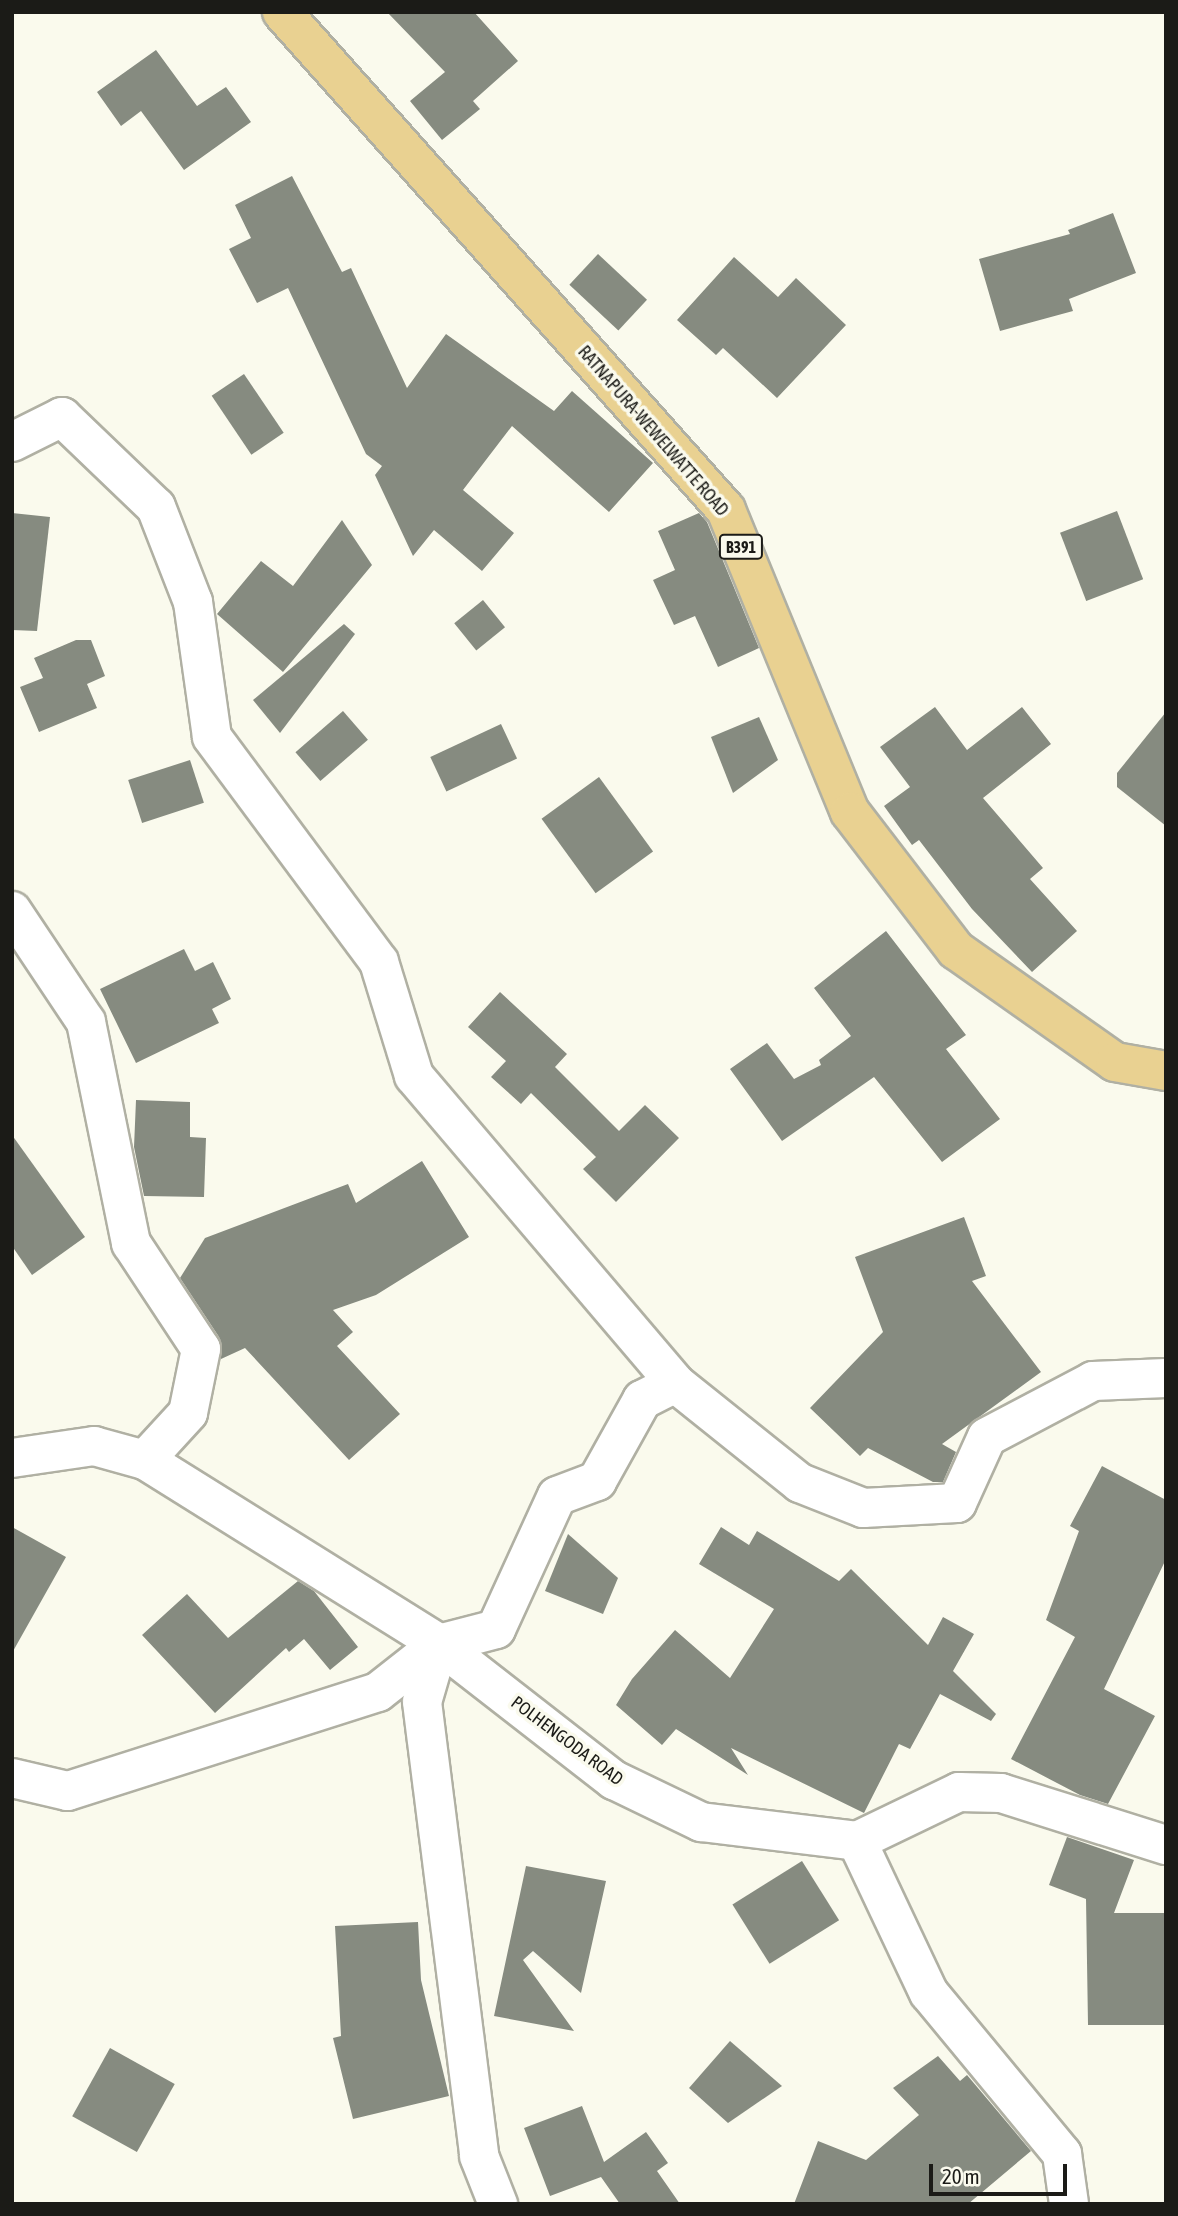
<!DOCTYPE html>
<html>
<head>
<meta charset="utf-8">
<style>
	body { margin:0 }
	#map { position:relative; width:1178px; height:2216px; overflow:hidden; background:#fafaed; font-family:"Asap Condensed",sans-serif }
	div>[style] { position:absolute }
	.building>* { inset:0; background:#868b80; transform-origin:0 0 }
	.roads { filter:drop-shadow(2px 0 #b0b0a3) drop-shadow(-2px 0 #b0b0a3) drop-shadow(0 2px #b0b0a3) drop-shadow(0 -2px #b0b0a3) }
	.minor>* { height:38px; margin:-19px; padding:0 19px; transform-origin:19px; border-radius:19px; background:#fff }
	.primary>* { height:38px; margin:-19px; padding:0 19px; transform-origin:19px; border-radius:19px; background:#e9d191 }
	span { translate:-50% -50%; white-space:nowrap; text-align:center; line-height:1.15; -webkit-text-stroke:7px #fafaed; paint-order:stroke }
	.shield-label span { padding:2px 5px; background:#fafaed; border:2px solid; border-radius:5px; -webkit-text-stroke-width:0 }
	.shield-label { font-size:16px; color:#1b1b17; font-weight:700 }
	.street-label { font-size:18px; color:#1b1b17 }
	.frame { position:absolute; inset:0; border:14px solid #1b1b17; pointer-events:none }
	.scale { position:absolute; left:929px; top:2164px; width:138px; height:32px; box-sizing:border-box; border:4px solid #1b1b17; border-top:0; padding-left:9px; font-size:21px; line-height:24px; white-space:nowrap; color:#1b1b17; -webkit-text-stroke:5px #fafaed; paint-order:stroke }
</style>
</head>
<body>
<div id="map">
	<div class="building">
		<div style="clip-path:polygon(387px 12px,474px 12px,518px 61px,473px 101px,480px 109px,442px 140px,410px 101px,445px 72px)"></div>
		<div style="clip-path:polygon(156px 50px,197px 106px,226px 87px,251px 122px,184px 170px,141px 111px,121px 126px,97px 92px)"></div>
		<div style="clip-path:polygon(292px 176px,342px 272px,351px 268px,407px 388px,446px 334px,554px 411px,572px 391px,653px 463px,609px 512px,512px 426px,463px 490px,514px 533px,482px 571px,434px 530px,413px 556px,375px 475px,382px 466px,366px 454px,288px 288px,257px 303px,229px 249px,251px 238px,235px 205px)"></div>
		<div style="clip-path:polygon(1113px 213px,1136px 273px,1069px 299px,1073px 311px,1000px 331px,979px 259px,1070px 234px,1068px 230px)"></div>
		<div style="left:598px;top:254px;width:67px;height:42px;rotate:43deg"></div>
		<div style="clip-path:polygon(734px 257px,778px 297px,796px 278px,846px 325px,777px 398px,723px 348px,716px 355px,677px 320px)"></div>
		<div style="left:244px;top:374px;width:71px;height:39px;rotate:56deg"></div>
		<div style="left:1117px;top:511px;width:73px;height:61px;rotate:69deg"></div>
		<div style="clip-path:polygon(12px 513px,50px 517px,37px 631px,12px 630px)"></div>
		<div style="clip-path:polygon(699px 513px,707px 522px,759px 648px,718px 667px,695px 616px,674px 625px,653px 580px,675px 570px,658px 531px)"></div>
		<div style="clip-path:polygon(342px 520px,372px 565px,283px 672px,217px 614px,261px 561px,293px 586px)"></div>
		<div style="left:483px;top:600px;width:35px;height:37px;rotate:51deg"></div>
		<div style="clip-path:polygon(344px 624px,355px 634px,280px 733px,253px 700px)"></div>
		<div style="clip-path:polygon(76px 640px,91px 640px,105px 676px,87px 684px,97px 708px,39px 732px,20px 687px,43px 678px,34px 658px)"></div>
		<div style="clip-path:polygon(935px 707px,967px 750px,1022px 707px,1051px 744px,983px 798px,1043px 868px,1030px 879px,1077px 931px,1032px 972px,972px 909px,919px 840px,912px 845px,884px 806px,910px 787px,880px 747px)"></div>
		<div style="left:343px;top:711px;width:38px;height:63px;rotate:49deg"></div>
		<div style="clip-path:polygon(1166px 712px,1166px 826px,1117px 787px,1117px 773px)"></div>
		<div style="clip-path:polygon(759px 717px,778px 760px,733px 793px,711px 737px)"></div>
		<div style="left:501px;top:724px;width:38px;height:78px;rotate:65deg"></div>
		<div style="left:190px;top:760px;width:45px;height:65px;rotate:72deg"></div>
		<div style="left:599px;top:777px;width:92px;height:71px;rotate:54deg"></div>
		<div style="clip-path:polygon(886px 931px,966px 1035px,946px 1049px,1000px 1119px,942px 1162px,874px 1077px,782px 1141px,730px 1069px,767px 1043px,794px 1079px,821px 1065px,819px 1060px,851px 1036px,814px 988px)"></div>
		<div style="clip-path:polygon(184px 949px,195px 971px,213px 962px,231px 999px,212px 1009px,219px 1023px,136px 1063px,100px 989px)"></div>
		<div style="clip-path:polygon(500px 992px,567px 1054px,555px 1067px,619px 1131px,645px 1105px,679px 1138px,616px 1202px,583px 1169px,596px 1157px,531px 1093px,521px 1104px,491px 1077px,506px 1061px,468px 1027px)"></div>
		<div style="clip-path:polygon(136px 1100px,190px 1102px,190px 1137px,206px 1138px,204px 1197px,144px 1196px,134px 1147px)"></div>
		<div style="clip-path:polygon(12px 1135px,85px 1237px,32px 1275px,12px 1246px)"></div>
		<div style="clip-path:polygon(422px 1161px,469px 1237px,376px 1295px,333px 1310px,353px 1332px,337px 1346px,400px 1414px,349px 1460px,245px 1348px,221px 1359px,219px 1337px,180px 1278px,205px 1238px,348px 1184px,356px 1203px)"></div>
		<div style="clip-path:polygon(964px 1217px,986px 1276px,972px 1281px,1041px 1372px,942px 1444px,956px 1452px,943px 1482px,933px 1482px,868px 1448px,860px 1456px,810px 1408px,883px 1332px,855px 1257px)"></div>
		<div style="clip-path:polygon(1102px 1466px,1166px 1500px,1166px 1559px,1104px 1689px,1155px 1716px,1108px 1804px,1080px 1795px,1011px 1759px,1075px 1637px,1046px 1620px,1079px 1531px,1070px 1526px)"></div>
		<div style="clip-path:polygon(12px 1527px,66px 1557px,12px 1653px)"></div>
		<div style="clip-path:polygon(721px 1527px,749px 1545px,757px 1531px,839px 1581px,851px 1569px,928px 1645px,943px 1617px,974px 1634px,953px 1671px,996px 1714px,991px 1721px,940px 1694px,910px 1749px,899px 1744px,864px 1813px,731px 1748px,748px 1775px,676px 1729px,662px 1745px,616px 1705px,632px 1679px,675px 1630px,730px 1678px,774px 1609px,699px 1564px)"></div>
		<div style="clip-path:polygon(568px 1534px,618px 1578px,603px 1614px,545px 1591px)"></div>
		<div style="clip-path:polygon(298px 1581px,314px 1591px,358px 1647px,330px 1670px,304px 1639px,289px 1652px,286px 1648px,215px 1713px,142px 1635px,187px 1594px,228px 1638px)"></div>
		<div style="clip-path:polygon(1067px 1837px,1134px 1860px,1114px 1913px,1166px 1913px,1166px 2025px,1088px 2025px,1086px 1899px,1049px 1885px)"></div>
		<div style="left:802px;top:1861px;width:70px;height:82px;rotate:58deg"></div>
		<div style="clip-path:polygon(526px 1866px,606px 1881px,581px 1993px,533px 1951px,523px 1960px,574px 2031px,494px 2016px)"></div>
		<div style="clip-path:polygon(418px 1922px,421px 1980px,449px 2096px,353px 2119px,333px 2038px,341px 2036px,335px 1926px)"></div>
		<div style="clip-path:polygon(730px 2041px,782px 2086px,728px 2123px,689px 2088px)"></div>
		<div style="left:110px;top:2048px;width:74px;height:78px;rotate:29deg"></div>
		<div style="clip-path:polygon(938px 2056px,960px 2081px,967px 2075px,1031px 2151px,968px 2204px,794px 2204px,818px 2141px,866px 2160px,919px 2115px,893px 2088px)"></div>
		<div style="clip-path:polygon(582px 2106px,604px 2162px,646px 2132px,668px 2163px,657px 2171px,680px 2204px,620px 2204px,601px 2177px,550px 2196px,524px 2128px)"></div>
	</div>
	<div class="roads">
		<div class="minor">
			<div style="left:12px;top:442px;width:56px;rotate:-26.6deg"></div>
			<div style="left:62px;top:417px;width:130px;rotate:43.8deg"></div>
			<div style="left:156px;top:507px;width:102px;rotate:68.7deg"></div>
			<div style="left:193px;top:602px;width:136px;rotate:82deg"></div>
			<div style="left:212px;top:737px;width:280px;rotate:53.4deg"></div>
			<div style="left:379px;top:962px;width:119px;rotate:72.9deg"></div>
			<div style="left:414px;top:1076px;width:403px;rotate:49.6deg"></div>
			<div style="left:12px;top:911px;width:133px;rotate:56.3deg"></div>
			<div style="left:86px;top:1022px;width:226px;rotate:78.5deg"></div>
			<div style="left:131px;top:1243px;width:127px;rotate:56.6deg"></div>
			<div style="left:201px;top:1349px;width:65px;rotate:101.5deg"></div>
			<div style="left:188px;top:1413px;width:64px;rotate:132.5deg"></div>
			<div style="left:12px;top:1458px;width:83px;rotate:-8.3deg"></div>
			<div style="left:94px;top:1446px;width:53px;rotate:15.4deg"></div>
			<div style="left:145px;top:1460px;width:347px;rotate:32deg"></div>
			<div style="left:439px;top:1644px;width:222px;rotate:37.9deg"></div>
			<div style="left:614px;top:1780px;width:97px;rotate:25.8deg"></div>
			<div style="left:701px;top:1822px;width:157px;rotate:6.9deg"></div>
			<div style="left:857px;top:1841px;width:113px;rotate:-25.7deg"></div>
			<div style="left:959px;top:1792px;width:42px;rotate:1.4deg"></div>
			<div style="left:1001px;top:1793px;width:173px;rotate:17.5deg"></div>
			<div style="left:439px;top:1644px;width:60px;rotate:106.3deg"></div>
			<div style="left:422px;top:1702px;width:458px;rotate:82.8deg"></div>
			<div style="left:479px;top:2156px;width:52px;rotate:68.4deg"></div>
			<div style="left:12px;top:1778px;width:57px;rotate:13.1deg"></div>
			<div style="left:68px;top:1791px;width:325px;rotate:-17.7deg"></div>
			<div style="left:378px;top:1692px;width:78px;rotate:-38.2deg"></div>
			<div style="left:439px;top:1644px;width:59px;rotate:-14.7deg"></div>
			<div style="left:496px;top:1629px;width:146px;rotate:-65.4deg"></div>
			<div style="left:557px;top:1496px;width:43px;rotate:-20.6deg"></div>
			<div style="left:597px;top:1481px;width:93px;rotate:-60.9deg"></div>
			<div style="left:642px;top:1400px;width:37px;rotate:-27deg"></div>
			<div style="left:675px;top:1383px;width:160px;rotate:38.7deg"></div>
			<div style="left:800px;top:1483px;width:68px;rotate:21.6deg"></div>
			<div style="left:863px;top:1508px;width:94px;rotate:-3deg"></div>
			<div style="left:957px;top:1503px;width:72px;rotate:-65.6deg"></div>
			<div style="left:987px;top:1437px;width:120px;rotate:-27.8deg"></div>
			<div style="left:1093px;top:1381px;width:73px;rotate:-2.4deg"></div>
			<div style="left:857px;top:1841px;width:168px;rotate:64.7deg"></div>
			<div style="left:929px;top:1993px;width:209px;rotate:50.4deg"></div>
			<div style="left:1062px;top:2154px;width:50px;rotate:82deg"></div>
		</div>
		<div class="primary">
			<div style="left:282px;top:12px;width:667px;rotate:48.28deg"></div>
			<div style="left:726px;top:510px;width:326px;rotate:67.7deg"></div>
			<div style="left:850px;top:812px;width:174px;rotate:52.5deg"></div>
			<div style="left:956px;top:950px;width:194px;rotate:35.2deg"></div>
			<div style="left:1115px;top:1062px;width:52px;rotate:10deg"></div>
		</div>
	</div>
	<div class="shield-label">
		<span style="left:741px;top:547px">B391</span>
	</div>
	<div class="street-label">
		<span style="left:653px;top:431px;rotate:49deg">RATNAPURA-WEWELWATTE ROAD</span>
		<span style="left:567px;top:1741px;rotate:37deg">POLHENGODA ROAD</span>
	</div>
	<div class="frame"></div>
	<div class="scale">20 m</div>
</div>
</body>
</html>
